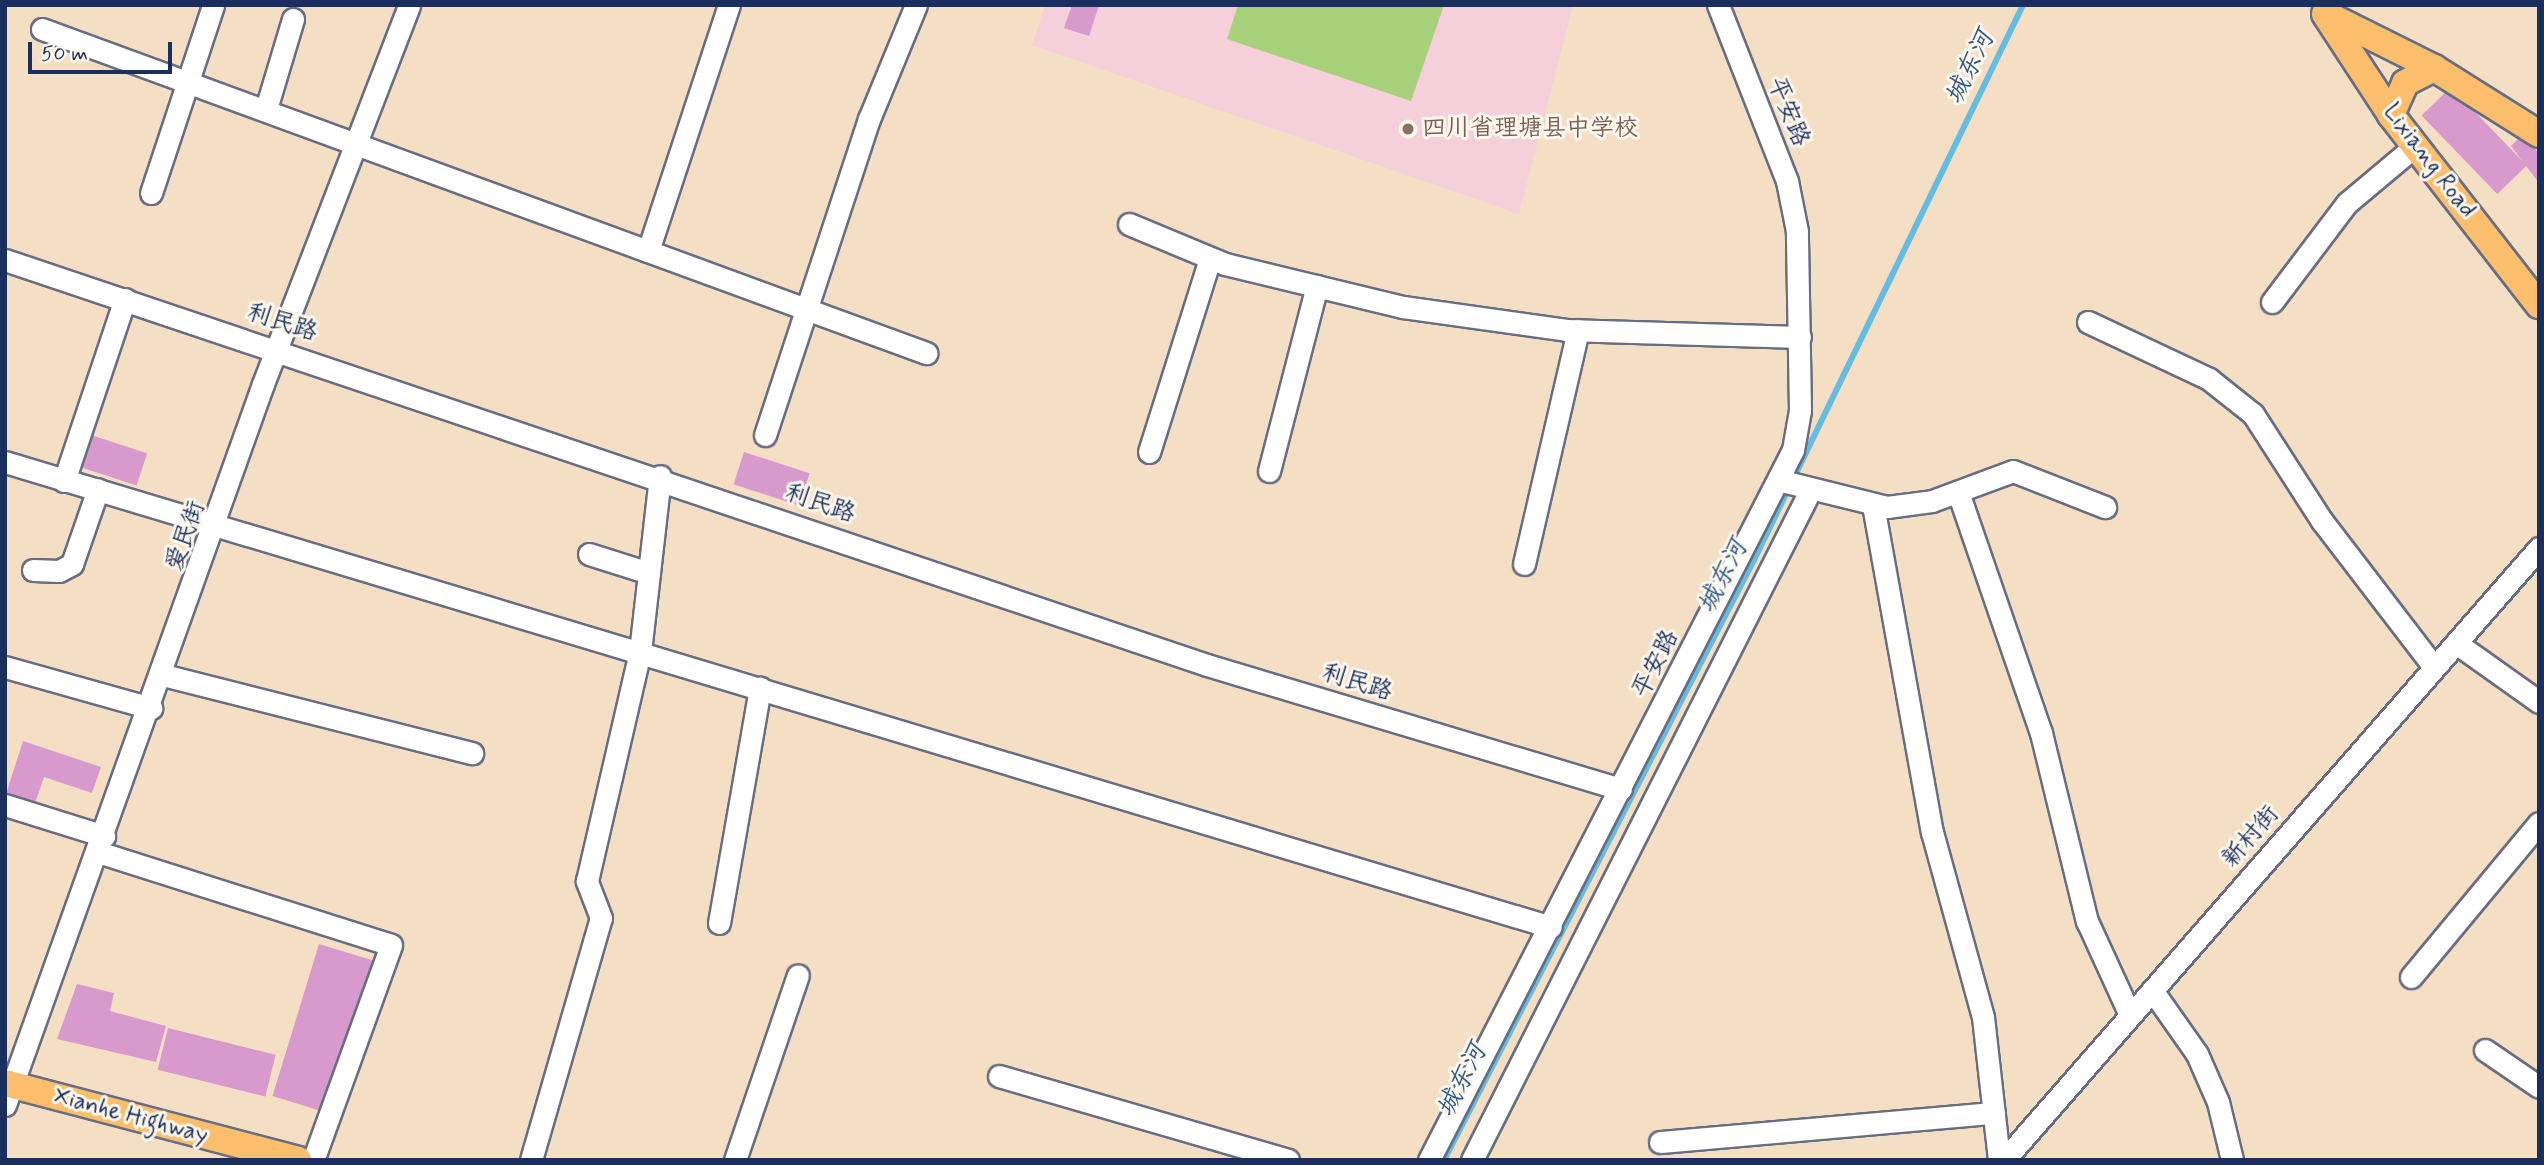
<!DOCTYPE html>
<html>
<head>
<meta charset="utf-8">
<style>
	body { margin:0 }
	#map { position:relative; width:2544px; height:1165px; overflow:hidden; background:#f5dfc4; font-family:Mynerve,"LXGW WenKai TC",sans-serif }
	div>[style] { position:absolute }
	.built>* { inset:0; background:#f5cfd9 }
	.green>* { inset:0; background:#a7d07b }
	.stream>* { height:6px; margin:-3px; padding:0 3px; transform-origin:3px; border-radius:3px; background:#64bce1 }
	.building>* { inset:0; background:#d89acc; transform-origin:0 0 }
	.roads { filter:drop-shadow(2px 0 #676d82) drop-shadow(-2px 0 #676d82) drop-shadow(0 2px #676d82) drop-shadow(0 -2px #676d82) }
	.minor>* { height:21px; margin:-10.5px; padding:0 10.5px; transform-origin:10.5px; border-radius:10.5px; background:#fff }
	.major>* { height:26px; margin:-13px; padding:0 13px; transform-origin:13px; border-radius:13px; background:#fabe6d }
	.dots>* { width:19px; height:19px; translate:-50% -50%; box-sizing:border-box; border:4px solid #fbf7ec; border-radius:50% }
	span { translate:-50% -50%; white-space:nowrap; text-align:center; line-height:1.15; -webkit-text-stroke:6px #fbf7ec; paint-order:stroke }
	.street-label { font-size:24px; color:#1b2f5e }
	.education-label { font-size:24px; color:#785e54 }
	.left { translate:0 -50%; text-align:left }
	.water-label { font-size:26px; color:#315985; font-style:italic }
	.frame { position:absolute; inset:0; border:7px solid #1b2f5e; pointer-events:none }
	.scale { position:absolute; left:28px; top:42px; width:144px; height:32px; box-sizing:border-box; border:4px solid #1b2f5e; border-top:0; padding-left:9px; font-size:21px; line-height:24px; white-space:nowrap; color:#1b2f5e; -webkit-text-stroke:5px #fbf7ec; paint-order:stroke }
</style>
</head>
<body>
<div id="map">
	<div class="built">
		<div style="clip-path:polygon(1045px 5px,1573px 5px,1519px 214px,1032px 45px)"></div>
	</div>
	<div class="green">
		<div style="clip-path:polygon(1238px 5px,1444px 5px,1411px 101px,1227px 39px)"></div>
	</div>
	<div class="stream">
		<div style="left:1444px;top:1160px;width:675px;rotate:-62.68deg"></div>
		<div style="left:1754px;top:560px;width:617px;rotate:-64.14deg"></div>
	</div>
	<div class="building">
		<div style="clip-path:polygon(1072px 5px,1099px 5px,1089px 36px,1064px 28px)"></div>
		<div style="left:2451px;top:87px;width:109px;height:41px;rotate:46deg"></div>
		<div style="clip-path:polygon(2522px 135px,2539px 153px,2539px 183px,2511px 146px)"></div>
		<div style="left:91px;top:435px;width:59px;height:34px;rotate:18deg"></div>
		<div style="left:744px;top:452px;width:69px;height:34px;rotate:18deg"></div>
		<div style="clip-path:polygon(23px 741px,101px 767px,92px 793px,44px 777px,34px 806px,5px 797px)"></div>
		<div style="left:319px;top:944px;width:61px;height:159px;rotate:17deg"></div>
		<div style="clip-path:polygon(77px 984px,114px 993px,110px 1011px,166px 1026px,156px 1062px,57px 1039px)"></div>
		<div style="left:168px;top:1028px;width:111px;height:43px;rotate:14deg"></div>
	</div>
	<div class="roads">
		<div class="minor">
			<div style="left:42px;top:29px;width:942px;rotate:20.13deg"></div>
			<div style="left:266px;top:109px;width:94px;rotate:-73.3deg"></div>
			<div style="left:151px;top:193px;width:198px;rotate:-71.7deg"></div>
			<div style="left:1129px;top:224px;width:104px;rotate:22.6deg"></div>
			<div style="left:1225px;top:264px;width:183px;rotate:13.6deg"></div>
			<div style="left:1403px;top:307px;width:165px;rotate:8deg"></div>
			<div style="left:1566px;top:330px;width:234px;rotate:1.7deg"></div>
			<div style="left:648px;top:251px;width:259px;rotate:-71.8deg"></div>
			<div style="left:5px;top:260px;width:1268px;rotate:18.62deg"></div>
			<div style="left:1207px;top:665px;width:432px;rotate:16.7deg"></div>
			<div style="left:2272px;top:302px;width:124px;rotate:-52.9deg"></div>
			<div style="left:2347px;top:203px;width:90px;rotate:-40deg"></div>
			<div style="left:2088px;top:322px;width:134px;rotate:25.2deg"></div>
			<div style="left:2209px;top:379px;width:56px;rotate:38.5deg"></div>
			<div style="left:2253px;top:414px;width:127px;rotate:57.2deg"></div>
			<div style="left:2322px;top:521px;width:184px;rotate:52.5deg"></div>
			<div style="left:765px;top:435px;width:333px;rotate:-71.8deg"></div>
			<div style="left:869px;top:119px;width:123px;rotate:-67.6deg"></div>
			<div style="left:1149px;top:452px;width:203px;rotate:-72.5deg"></div>
			<div style="left:5px;top:462px;width:1614px;rotate:16.74deg"></div>
			<div style="left:1269px;top:471px;width:191px;rotate:-75.5deg"></div>
			<div style="left:1778px;top:480px;width:112px;rotate:13.9deg"></div>
			<div style="left:1887px;top:507px;width:45px;rotate:-7.6deg"></div>
			<div style="left:1932px;top:501px;width:86px;rotate:-20.3deg"></div>
			<div style="left:2013px;top:471px;width:99px;rotate:21.4deg"></div>
			<div style="left:64px;top:481px;width:192px;rotate:-71.5deg"></div>
			<div style="left:1958px;top:492px;width:255px;rotate:71deg"></div>
			<div style="left:2041px;top:733px;width:194px;rotate:76.3deg"></div>
			<div style="left:2087px;top:921px;width:103px;rotate:65.4deg"></div>
			<div style="left:1873px;top:505px;width:332px;rotate:79.8deg"></div>
			<div style="left:1932px;top:832px;width:192px;rotate:74.6deg"></div>
			<div style="left:1983px;top:1017px;width:144px;rotate:83.6deg"></div>
			<div style="left:589px;top:554px;width:63px;rotate:17.6deg"></div>
			<div style="left:1524px;top:564px;width:240px;rotate:-77deg"></div>
			<div style="left:33px;top:570px;width:26px;rotate:2deg"></div>
			<div style="left:59px;top:571px;width:15px;rotate:-28deg"></div>
			<div style="left:72px;top:564px;width:79px;rotate:-70.9deg"></div>
			<div style="left:2456px;top:643px;width:102px;rotate:35.4deg"></div>
			<div style="left:5px;top:667px;width:152px;rotate:15.7deg"></div>
			<div style="left:163px;top:675px;width:319px;rotate:14.2deg"></div>
			<div style="left:5px;top:805px;width:104px;rotate:17.4deg"></div>
			<div style="left:98px;top:852px;width:307px;rotate:17.6deg"></div>
			<div style="left:391px;top:945px;width:229px;rotate:109.9deg"></div>
			<div style="left:719px;top:923px;width:239px;rotate:-80.1deg"></div>
			<div style="left:2411px;top:977px;width:200px;rotate:-50.3deg"></div>
			<div style="left:2152px;top:990px;width:78px;rotate:54.9deg"></div>
			<div style="left:2197px;top:1054px;width:52px;rotate:66.4deg"></div>
			<div style="left:2218px;top:1102px;width:60px;rotate:76.4deg"></div>
			<div style="left:2485px;top:1050px;width:65px;rotate:34.4deg"></div>
			<div style="left:999px;top:1076px;width:301px;rotate:16.2deg"></div>
			<div style="left:5px;top:1105px;width:766px;rotate:-70.31deg"></div>
			<div style="left:263px;top:384px;width:406px;rotate:-68.9deg"></div>
			<div style="left:1660px;top:1142px;width:335px;rotate:-5deg"></div>
			<div style="left:531px;top:1160px;width:252px;rotate:-73.9deg"></div>
			<div style="left:601px;top:918px;width:40px;rotate:-111deg"></div>
			<div style="left:587px;top:881px;width:235px;rotate:-77deg"></div>
			<div style="left:640px;top:652px;width:177px;rotate:-83.5deg"></div>
			<div style="left:735px;top:1160px;width:195px;rotate:-71.2deg"></div>
			<div style="left:1429px;top:1160px;width:798px;rotate:-62.86deg"></div>
			<div style="left:1793px;top:450px;width:40px;rotate:-80deg"></div>
			<div style="left:1800px;top:411px;width:180px;rotate:-91deg"></div>
			<div style="left:1797px;top:231px;width:51px;rotate:-101.3deg"></div>
			<div style="left:1787px;top:181px;width:189px;rotate:-111.4deg"></div>
			<div style="left:1472px;top:1160px;width:752px;rotate:-63.2deg"></div>
			<div style="left:2004px;top:1160px;width:813px;rotate:-48.84deg"></div>
		</div>
		<div class="major">
			<div style="left:2325px;top:14px;width:121px;rotate:56.8deg"></div>
			<div style="left:2391px;top:115px;width:241px;rotate:52.1deg"></div>
			<div style="left:2326px;top:14px;width:121px;rotate:26.6deg"></div>
			<div style="left:2434px;top:68px;width:124px;rotate:32.2deg"></div>
			<div style="left:2391px;top:115px;width:35px;rotate:-66deg"></div>
			<div style="left:2405px;top:83px;width:33px;rotate:-27deg"></div>
			<div style="left:5px;top:1083px;width:303px;rotate:14.7deg"></div>
		</div>
	</div>
	<div class="dots">
		<div style="left:1408px;top:129px;background:#8d6e63"></div>
	</div>
	<div class="street-label">
		<span style="left:1788px;top:112px;rotate:68deg">平安路</span>
		<span style="left:2429px;top:161px;rotate:53deg">Lixiang Road</span>
		<span style="left:282px;top:323px;rotate:18deg">利民路</span>
		<span style="left:820px;top:504px;rotate:19deg">利民路</span>
		<span style="left:186px;top:536px;rotate:-70deg">爱民街</span>
		<span style="left:1656px;top:664px;rotate:-63deg">平安路</span>
		<span style="left:1357px;top:683px;rotate:17deg">利民路</span>
		<span style="left:2251px;top:837px;rotate:-49deg">新村街</span>
		<span style="left:131px;top:1116px;rotate:15deg">Xianhe Highway</span>
	</div>
	<div class="education-label">
		<span class="left" style="left:1422px;top:129px">四川省理塘县中学校</span>
	</div>
	<div class="water-label">
		<span style="left:1971px;top:68px;rotate:-64deg">城东河</span>
		<span style="left:1724px;top:577px;rotate:-63deg">城东河</span>
		<span style="left:1463px;top:1081px;rotate:-63deg">城东河</span>
	</div>
	<div class="frame"></div>
	<div class="scale">50 m</div>
</div>
</body>
</html>
